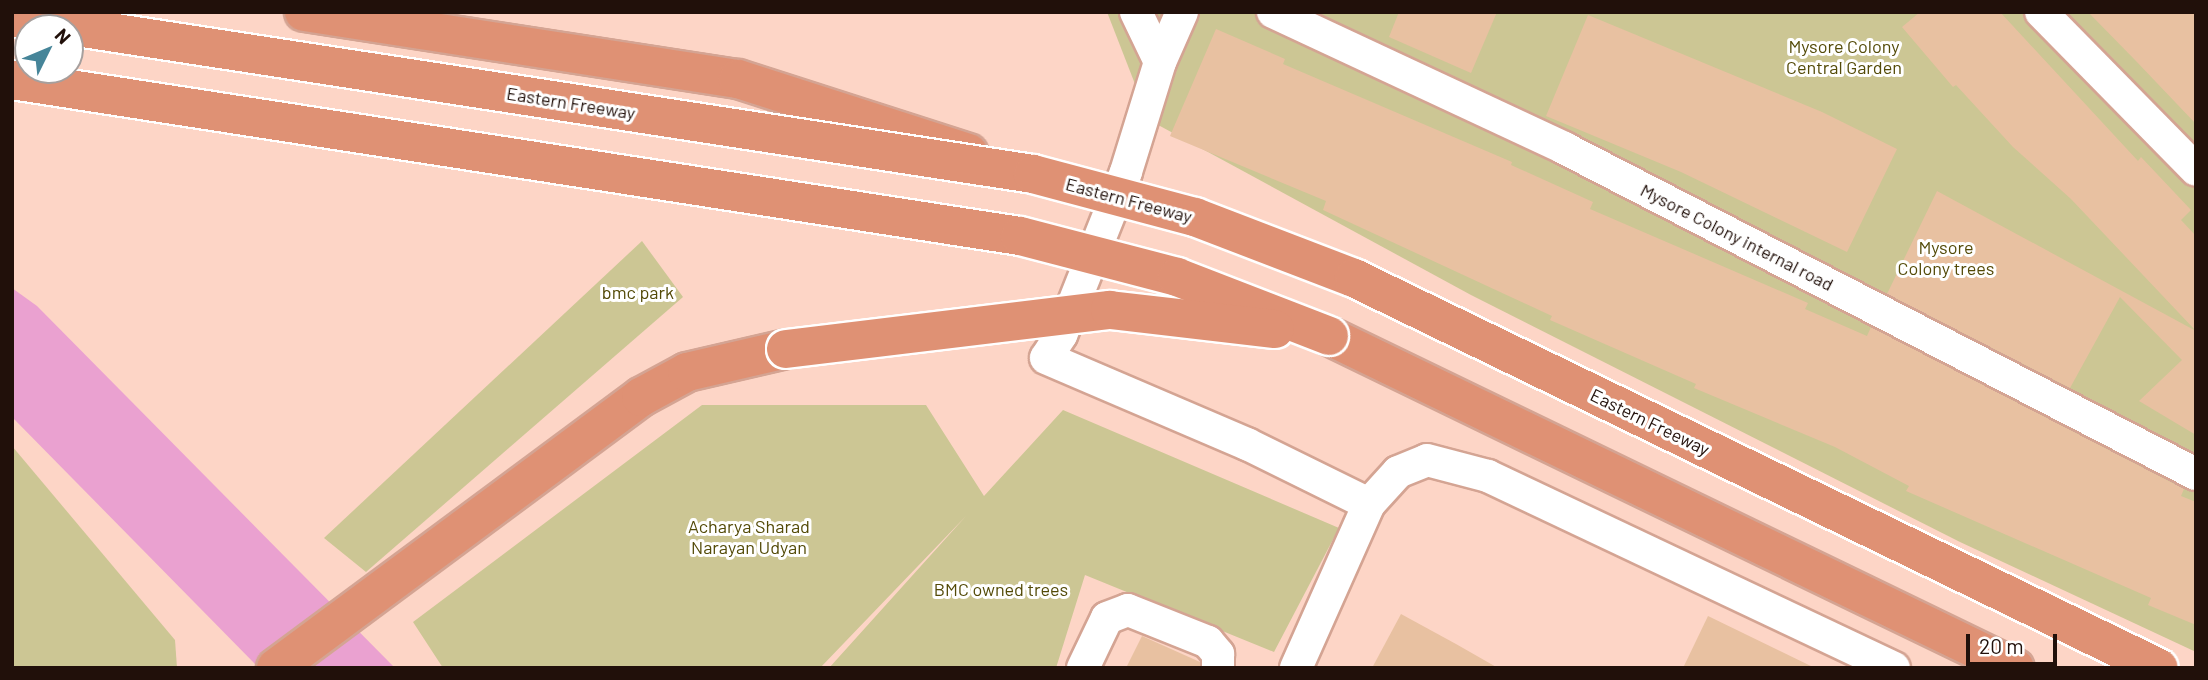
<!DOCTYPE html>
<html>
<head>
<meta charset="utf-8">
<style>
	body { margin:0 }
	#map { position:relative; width:2208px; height:680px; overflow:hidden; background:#fdd5c6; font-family:Barlow,sans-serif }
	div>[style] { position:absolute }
	.green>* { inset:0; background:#ccc694 }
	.water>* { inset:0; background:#eaa1d0 }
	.building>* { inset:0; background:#e8c1a1 }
	.roads { filter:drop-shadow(2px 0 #d4a493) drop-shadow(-2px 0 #d4a493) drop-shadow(0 2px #d4a493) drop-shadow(0 -2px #d4a493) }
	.minor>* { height:32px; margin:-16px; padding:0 16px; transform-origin:16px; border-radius:16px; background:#fff }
	.highway>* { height:38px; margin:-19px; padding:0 19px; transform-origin:19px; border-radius:19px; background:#df9174 }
	.bridges { filter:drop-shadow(2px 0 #fff) drop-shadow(-2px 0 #fff) drop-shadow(0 2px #fff) drop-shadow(0 -2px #fff) }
	.highway-bridge>* { height:38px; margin:-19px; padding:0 19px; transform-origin:19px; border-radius:19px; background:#df9174 }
	span { translate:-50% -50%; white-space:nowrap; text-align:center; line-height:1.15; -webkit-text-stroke:6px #fff; paint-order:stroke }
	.park-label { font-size:18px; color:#534a07 }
	.street-label { font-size:18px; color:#21100a }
	.frame { position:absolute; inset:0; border:14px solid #21100a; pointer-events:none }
	.north { position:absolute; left:14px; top:14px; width:70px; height:70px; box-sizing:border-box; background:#fff; border:2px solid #a69f9d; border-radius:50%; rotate:47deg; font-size:19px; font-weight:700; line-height:28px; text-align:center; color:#21100a }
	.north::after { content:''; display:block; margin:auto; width:24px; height:32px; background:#468599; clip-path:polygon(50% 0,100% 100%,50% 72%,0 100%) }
	.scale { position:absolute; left:1966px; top:634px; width:91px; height:32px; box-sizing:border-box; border:4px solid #21100a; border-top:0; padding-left:9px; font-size:21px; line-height:24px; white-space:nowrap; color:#21100a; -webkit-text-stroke:5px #fff; paint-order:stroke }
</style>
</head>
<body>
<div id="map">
	<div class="green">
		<div style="clip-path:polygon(1107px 12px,2196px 12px,2196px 652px,1960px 542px,1471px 295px,1149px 120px)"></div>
		<div style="clip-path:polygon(642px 241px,683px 297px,366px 572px,324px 538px)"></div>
		<div style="clip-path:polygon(702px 405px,926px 405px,984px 496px,1063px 410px,1339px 528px,1274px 652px,1085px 575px,1056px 668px,829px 668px,966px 516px,820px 668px,443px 668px,413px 622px)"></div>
		<div style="clip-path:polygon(12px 446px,175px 640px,177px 668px,12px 668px)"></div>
	</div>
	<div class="water">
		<div style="clip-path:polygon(12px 288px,37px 306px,395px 668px,259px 668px,12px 417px)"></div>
	</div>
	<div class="building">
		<div style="clip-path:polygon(1399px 12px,1497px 12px,1471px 73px,1389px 37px)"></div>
		<div style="clip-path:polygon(1920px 12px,2000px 12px,2138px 161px,2141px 157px,2191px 210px,2181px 220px,2196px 236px,2196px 331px,2071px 199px,2013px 147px,1956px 85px,1953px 87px,1902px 27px)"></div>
		<div style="clip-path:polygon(2088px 12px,2196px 12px,2196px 124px,2136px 61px)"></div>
		<div style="clip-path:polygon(1588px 15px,1822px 112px,1897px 149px,1847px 252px,1681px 172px,1546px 116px)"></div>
		<div style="clip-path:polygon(1216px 29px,1285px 59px,1283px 64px,1512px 162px,1511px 165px,1593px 202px,1590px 209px,1808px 303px,1805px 309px,1867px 336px,1871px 327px,2184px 489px,2181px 496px,2196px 502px,2196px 625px,2148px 605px,2151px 598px,1906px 491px,1909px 486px,1835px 447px,1694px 388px,1696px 384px,1550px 320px,1552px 316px,1323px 210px,1326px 201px,1170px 136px)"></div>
		<div style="clip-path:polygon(1937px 191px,2196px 331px,2196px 435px,2139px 401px,2182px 360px,2120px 297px,2070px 388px,1887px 294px)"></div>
		<div style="clip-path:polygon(1401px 614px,1456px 644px,1498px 668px,1372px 668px)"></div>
		<div style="clip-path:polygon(1708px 616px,1815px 668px,1683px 668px)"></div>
		<div style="clip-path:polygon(1142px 636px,1200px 662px,1200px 668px,1126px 668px)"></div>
	</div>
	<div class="roads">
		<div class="minor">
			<div style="left:1136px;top:12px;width:55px;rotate:64.4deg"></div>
			<div style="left:1182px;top:12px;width:55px;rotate:113.7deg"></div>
			<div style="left:1160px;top:62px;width:115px;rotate:107.2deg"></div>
			<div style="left:1126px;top:172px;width:175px;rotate:111.7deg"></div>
			<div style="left:1061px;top:335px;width:27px;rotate:123deg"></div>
			<div style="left:1046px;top:358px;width:219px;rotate:23.2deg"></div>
			<div style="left:1247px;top:444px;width:136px;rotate:26.2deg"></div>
			<div style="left:1369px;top:504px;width:43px;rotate:-47.8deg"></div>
			<div style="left:1398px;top:472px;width:31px;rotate:-22deg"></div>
			<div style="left:1427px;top:460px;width:63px;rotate:14.7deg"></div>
			<div style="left:1488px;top:476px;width:449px;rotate:25.3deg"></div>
			<div style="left:1273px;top:12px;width:321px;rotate:25deg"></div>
			<div style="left:1564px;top:148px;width:711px;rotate:27.29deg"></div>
			<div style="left:2041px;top:12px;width:221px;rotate:45.5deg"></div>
			<div style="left:1083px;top:668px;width:55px;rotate:-64.4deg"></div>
			<div style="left:1107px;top:618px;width:22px;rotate:-21deg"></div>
			<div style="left:1128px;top:610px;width:86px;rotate:21.8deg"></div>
			<div style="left:1208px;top:642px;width:16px;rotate:50deg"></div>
			<div style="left:1218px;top:654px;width:14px;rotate:90deg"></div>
			<div style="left:1296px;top:668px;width:180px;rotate:-66deg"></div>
		</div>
		<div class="highway">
			<div style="left:304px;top:12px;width:439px;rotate:8.8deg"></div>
			<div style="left:738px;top:79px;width:242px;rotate:17.8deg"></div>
			<div style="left:1329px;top:336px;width:762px;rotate:25.83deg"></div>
			<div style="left:276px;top:668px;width:455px;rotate:-36.6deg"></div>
			<div style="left:641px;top:397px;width:52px;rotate:-28.5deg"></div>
			<div style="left:687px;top:372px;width:102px;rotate:-13.1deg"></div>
		</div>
	</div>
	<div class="bridges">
		<div class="highway-bridge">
			<div style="left:12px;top:17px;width:1033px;rotate:8.74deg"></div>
			<div style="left:1033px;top:174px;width:168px;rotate:14.9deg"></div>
			<div style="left:1195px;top:217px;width:170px;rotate:21deg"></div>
			<div style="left:1354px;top:278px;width:894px;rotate:25.85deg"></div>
			<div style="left:12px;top:80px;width:1020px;rotate:8.8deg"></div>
			<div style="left:1020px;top:236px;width:162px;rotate:14.6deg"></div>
			<div style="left:1177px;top:277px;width:163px;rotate:21.2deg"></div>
			<div style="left:786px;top:349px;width:326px;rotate:-6.9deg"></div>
			<div style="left:1110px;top:310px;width:166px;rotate:6.6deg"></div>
		</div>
	</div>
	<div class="park-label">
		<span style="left:1844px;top:57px">Mysore Colony<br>Central Garden</span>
		<span style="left:1946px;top:258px">Mysore<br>Colony trees</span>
		<span style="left:638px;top:292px">bmc park</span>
		<span style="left:749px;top:537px">Acharya Sharad<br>Narayan Udyan</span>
		<span style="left:1001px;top:589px">BMC owned trees</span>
	</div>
	<div class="street-label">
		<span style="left:571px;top:103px;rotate:9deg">Eastern Freeway</span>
		<span style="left:1129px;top:200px;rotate:15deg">Eastern Freeway</span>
		<span style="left:1737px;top:237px;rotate:27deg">Mysore Colony internal road</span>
		<span style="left:1650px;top:422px;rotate:26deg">Eastern Freeway</span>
	</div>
	<div class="frame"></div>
	<div class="north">N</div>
	<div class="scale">20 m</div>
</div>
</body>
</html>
